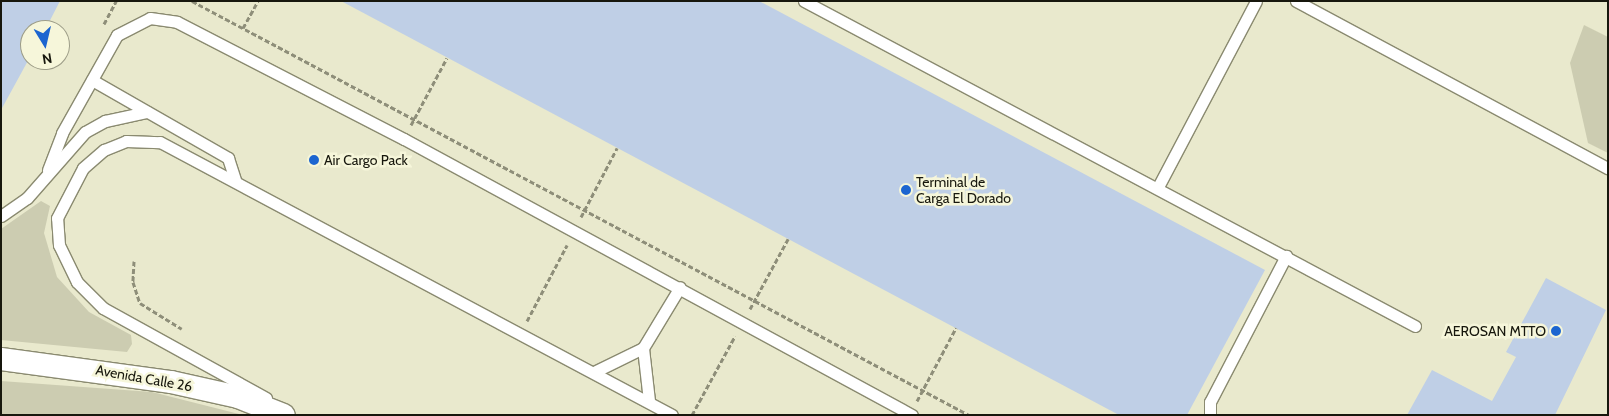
<!DOCTYPE html>
<html>
<head>
<meta charset="utf-8">
<style>
	body { margin:0 }
	#map { position:relative; width:1609px; height:416px; overflow:hidden; background:#e9e9cd; font-family:Cabin,sans-serif }
	div>[style] { position:absolute }
	.green>* { inset:0; background:#ccccb1 }
	.building>* { inset:0; background:#bfcfe6 }
	.path>* { height:3px; margin-top:-1.5px; transform-origin:0; background:repeating-linear-gradient(90deg,#8e8e79 0 5px,transparent 0 7.5px) }
	.roads { filter:drop-shadow(1px 0 #8a8a70) drop-shadow(-1px 0 #8a8a70) drop-shadow(0 1px #8a8a70) drop-shadow(0 -1px #8a8a70) }
	.lane>* { height:11px; margin:-5.5px; padding:0 5.5px; transform-origin:5.5px; border-radius:5.5px; background:#fff }
	.street>* { height:22px; margin:-11px; padding:0 11px; transform-origin:11px; border-radius:11px; background:#fff }
	.dots>* { width:14px; height:14px; translate:-50% -50%; box-sizing:border-box; border:2px solid #f6f6da; border-radius:50% }
	span { translate:-50% -50%; white-space:nowrap; text-align:center; line-height:1.15; -webkit-text-stroke:5px #f6f6da; paint-order:stroke }
	.poi-label { font-size:14px; color:#17170d }
	.left { translate:0 -50%; text-align:left }
	.right { translate:-100% -50%; text-align:right }
	.street-label { font-size:14px; color:#17170d }
	.frame { position:absolute; inset:0; border:2px solid #17170d; pointer-events:none }
	.north { position:absolute; left:20px; top:20px; width:50px; height:50px; box-sizing:border-box; background:#f6f6da; border:1px solid #9d9d88; border-radius:50%; rotate:171deg; font-size:14px; font-weight:700; line-height:20px; text-align:center; color:#17170d }
	.north::after { content:''; display:block; margin:auto; width:18px; height:22px; background:#1c65d0; clip-path:polygon(50% 0,100% 100%,50% 72%,0 100%) }
</style>
</head>
<body>
<div id="map">
	<div class="green">
		<div style="clip-path:polygon(1584px 25px,1608px 37px,1608px 153px,1588px 143px,1570px 63px)"></div>
		<div style="clip-path:polygon(41px 201px,50px 206px,44px 233px,57px 277px,89px 312px,131px 335px,132px 344px,127px 352px,1px 340px,1px 229px)"></div>
		<div style="clip-path:polygon(1px 381px,152px 392px,243px 415px,1px 415px)"></div>
	</div>
	<div class="building">
		<div style="clip-path:polygon(1px 1px,60px 1px,45px 30px,30px 30px,30px 57px,1px 110px)"></div>
		<div style="clip-path:polygon(341px 1px,759px 1px,1265px 270px,1187px 415px,1119px 415px)"></div>
		<div style="clip-path:polygon(1546px 278px,1606px 310px,1555px 415px,1407px 415px,1432px 370px,1492px 401px,1516px 357px,1506px 352px)"></div>
	</div>
	<div class="path">
		<div style="left:192px;top:1px;width:880px;rotate:28.05deg"></div>
		<div style="left:104px;top:24px;width:26px;rotate:-62deg"></div>
		<div style="left:243px;top:28px;width:31px;rotate:-61deg"></div>
		<div style="left:411px;top:125px;width:76px;rotate:-61.8deg"></div>
		<div style="left:581px;top:217px;width:78px;rotate:-62.4deg"></div>
		<div style="left:134px;top:261px;width:21px;rotate:93deg"></div>
		<div style="left:133px;top:282px;width:22px;rotate:72deg"></div>
		<div style="left:140px;top:303px;width:49px;rotate:31.8deg"></div>
		<div style="left:750px;top:309px;width:80px;rotate:-61.5deg"></div>
		<div style="left:527px;top:321px;width:86px;rotate:-62.2deg"></div>
		<div style="left:917px;top:401px;width:83px;rotate:-61.9deg"></div>
		<div style="left:692px;top:415px;width:90px;rotate:-61.4deg"></div>
	</div>
	<div class="roads">
		<div class="lane">
			<div style="left:804px;top:1px;width:692px;rotate:28.01deg"></div>
			<div style="left:1296px;top:1px;width:354px;rotate:28.2deg"></div>
			<div style="left:92px;top:80px;width:157px;rotate:29.8deg"></div>
			<div style="left:228px;top:158px;width:23px;rotate:72deg"></div>
			<div style="left:48px;top:170px;width:40px;rotate:-69deg"></div>
			<div style="left:62px;top:133px;width:112px;rotate:-60.7deg"></div>
			<div style="left:117px;top:35px;width:37px;rotate:-27deg"></div>
			<div style="left:150px;top:18px;width:27px;rotate:8deg"></div>
			<div style="left:177px;top:22px;width:255px;rotate:27.3deg"></div>
			<div style="left:404px;top:139px;width:578px;rotate:28.52deg"></div>
			<div style="left:1158px;top:187px;width:210px;rotate:-62.2deg"></div>
			<div style="left:1px;top:216px;width:32px;rotate:-35deg"></div>
			<div style="left:27px;top:198px;width:88px;rotate:-48.7deg"></div>
			<div style="left:85px;top:132px;width:23px;rotate:-29deg"></div>
			<div style="left:105px;top:121px;width:43px;rotate:-12.1deg"></div>
			<div style="left:643px;top:348px;width:53px;rotate:83.5deg"></div>
			<div style="left:596px;top:371px;width:52px;rotate:-26.1deg"></div>
			<div style="left:643px;top:348px;width:71px;rotate:-58.8deg"></div>
			<div style="left:266px;top:398px;width:186px;rotate:-151.1deg"></div>
			<div style="left:103px;top:308px;width:37px;rotate:-135deg"></div>
			<div style="left:77px;top:282px;width:41px;rotate:-115.9deg"></div>
			<div style="left:59px;top:245px;width:27px;rotate:-94deg"></div>
			<div style="left:57px;top:218px;width:56px;rotate:-62.5deg"></div>
			<div style="left:83px;top:168px;width:28px;rotate:-41deg"></div>
			<div style="left:104px;top:150px;width:24px;rotate:-22deg"></div>
			<div style="left:126px;top:141px;width:34px;rotate:2deg"></div>
			<div style="left:160px;top:142px;width:580px;rotate:28.07deg"></div>
			<div style="left:1210px;top:415px;width:13px;rotate:-90deg"></div>
			<div style="left:1210px;top:402px;width:165px;rotate:-62.5deg"></div>
		</div>
		<div class="street">
			<div style="left:1px;top:359px;width:172px;rotate:7.7deg"></div>
			<div style="left:171px;top:382px;width:69px;rotate:12.6deg"></div>
			<div style="left:238px;top:397px;width:49px;rotate:21.4deg"></div>
		</div>
	</div>
	<div class="dots">
		<div style="left:314px;top:160px;background:#1c65d0"></div>
		<div style="left:906px;top:190px;background:#1c65d0"></div>
		<div style="left:1556px;top:331px;background:#1c65d0"></div>
	</div>
	<div class="poi-label">
		<span class="left" style="left:324px;top:160px">Air Cargo Pack</span>
		<span class="left" style="left:916px;top:190px">Terminal de<br>Carga El Dorado</span>
		<span class="right" style="left:1546px;top:331px">AEROSAN MTTO</span>
	</div>
	<div class="street-label">
		<span style="left:144px;top:378px;rotate:10deg">Avenida Calle 26</span>
	</div>
	<div class="frame"></div>
	<div class="north">N</div>
</div>
</body>
</html>
